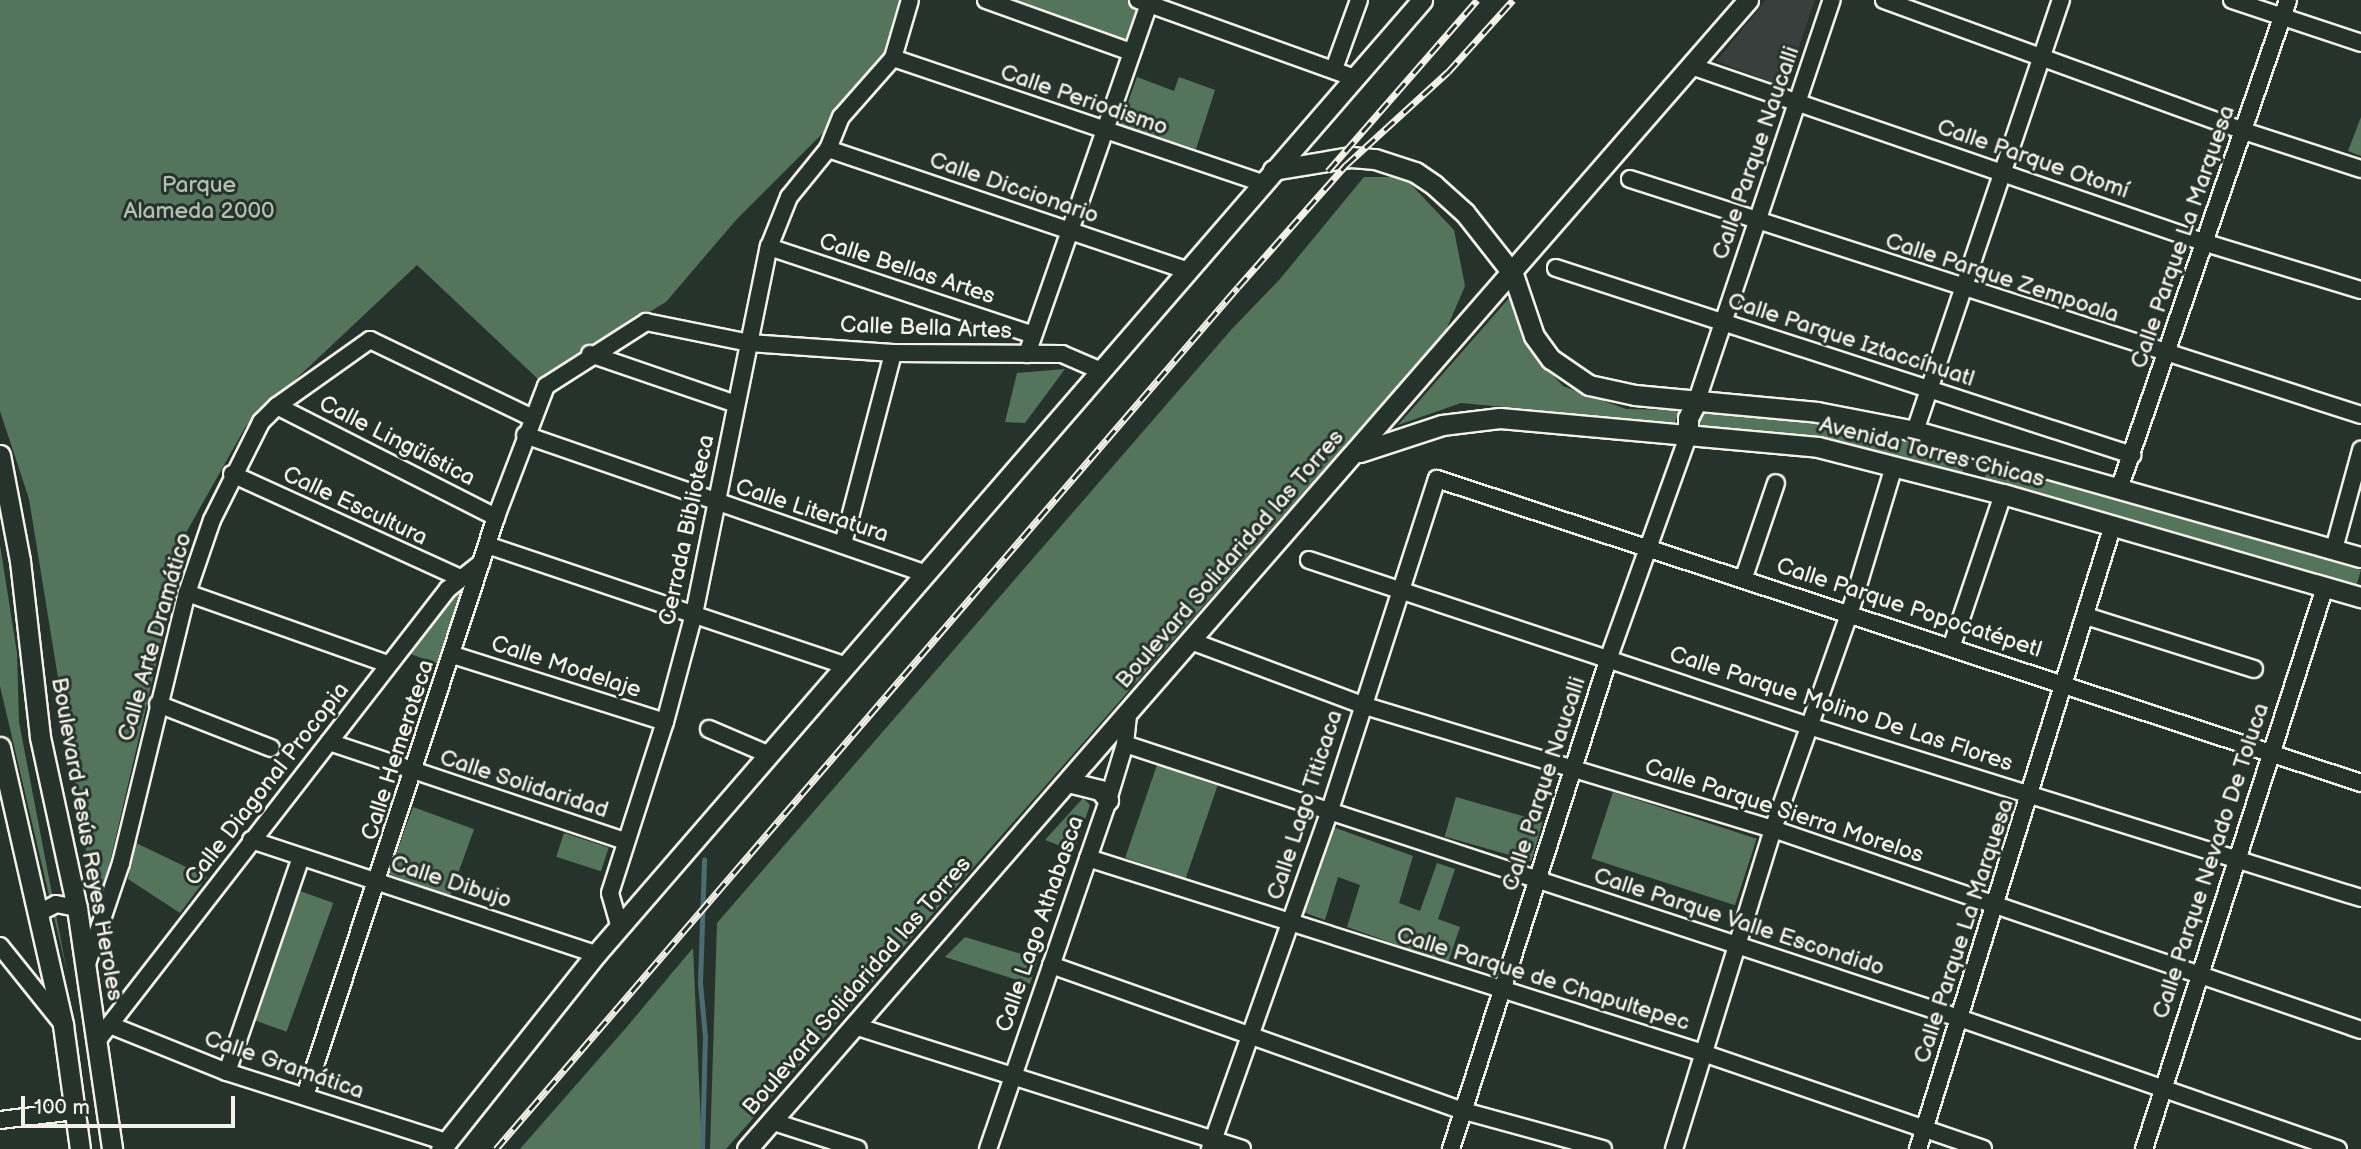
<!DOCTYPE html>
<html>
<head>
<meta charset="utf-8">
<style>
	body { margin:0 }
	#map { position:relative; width:2361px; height:1149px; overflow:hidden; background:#26332d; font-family:"Balsamiq Sans",sans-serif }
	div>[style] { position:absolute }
	.built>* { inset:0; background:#393f3c }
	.green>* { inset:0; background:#55745c; transform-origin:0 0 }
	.stream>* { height:4.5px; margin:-2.25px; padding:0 2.25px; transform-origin:2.25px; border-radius:2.25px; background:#4b6d72 }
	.roads { filter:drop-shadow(2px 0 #f4f1e8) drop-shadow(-2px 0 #f4f1e8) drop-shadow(0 2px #f4f1e8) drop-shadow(0 -2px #f4f1e8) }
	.minor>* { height:16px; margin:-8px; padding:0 8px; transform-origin:8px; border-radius:8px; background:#26332d }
	.major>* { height:19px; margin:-9.5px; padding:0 9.5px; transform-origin:9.5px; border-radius:9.5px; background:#26332d }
	.rail>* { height:7px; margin-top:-3.5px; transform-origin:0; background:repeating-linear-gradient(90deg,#26332d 0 13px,#f4f1e8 0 26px); box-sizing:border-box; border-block:2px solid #f4f1e8 }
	span { translate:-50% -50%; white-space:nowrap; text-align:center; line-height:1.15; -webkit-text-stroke:6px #26332d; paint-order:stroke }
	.street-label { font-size:23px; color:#f4f1e8 }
	.park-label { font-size:23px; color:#b4bfb0 }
	.scale { position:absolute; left:21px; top:1096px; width:214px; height:32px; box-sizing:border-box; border:4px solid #f4f1e8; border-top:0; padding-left:9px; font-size:21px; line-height:24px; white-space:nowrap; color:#f4f1e8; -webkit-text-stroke:5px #26332d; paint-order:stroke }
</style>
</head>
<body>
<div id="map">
	<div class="built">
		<div style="clip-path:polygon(1766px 0,1815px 0,1785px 88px,1717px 61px)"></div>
	</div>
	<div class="green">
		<div style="clip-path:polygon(0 0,899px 0,897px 59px,736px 220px,666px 302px,538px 379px,417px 265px,246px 426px,187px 531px,97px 918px,29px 499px,0 411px)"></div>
		<div style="clip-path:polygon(1000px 0,1127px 0,1139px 4px,1126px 46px)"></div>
		<div style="clip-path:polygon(1137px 77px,1174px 91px,1179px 77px,1215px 90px,1196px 149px,1120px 125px)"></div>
		<div style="clip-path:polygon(2361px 117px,2361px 156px,2348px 151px)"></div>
		<div style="clip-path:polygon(1364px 177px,1404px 177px,1454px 230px,1465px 286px,1446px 330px,726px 1149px,710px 1149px,717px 923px,1231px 330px,1280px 279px)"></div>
		<div style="clip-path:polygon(1510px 297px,1530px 351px,1563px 386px,1626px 409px,1679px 410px,1675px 423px,1461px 403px,1398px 425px)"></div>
		<div style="clip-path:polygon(1065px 369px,1025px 423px,1005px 422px,1017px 373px)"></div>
		<div style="clip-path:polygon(1699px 413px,1814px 420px,1963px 456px,1963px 473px,1814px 440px,1697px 428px)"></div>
		<div style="left:1989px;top:463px;width:387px;height:18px;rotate:16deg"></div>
		<div style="clip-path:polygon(0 545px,17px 653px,19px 722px,67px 972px,0 686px)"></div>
		<div style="clip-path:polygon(448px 590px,464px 595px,438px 664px,405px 652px)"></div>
		<div style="left:1157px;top:765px;width:64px;height:98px;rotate:19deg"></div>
		<div style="left:1613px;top:792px;width:151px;height:70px;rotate:18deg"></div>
		<div style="left:1456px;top:797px;width:90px;height:41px;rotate:16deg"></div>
		<div style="clip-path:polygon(1083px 798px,1090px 805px,1074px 851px,1045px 840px)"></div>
		<div style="left:413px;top:807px;width:65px;height:71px;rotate:20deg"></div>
		<div style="clip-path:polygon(1333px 827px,1413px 856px,1399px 903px,1420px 911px,1437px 863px,1455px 869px,1438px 919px,1460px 927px,1448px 963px,1347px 927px,1360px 885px,1338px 877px,1325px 920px,1303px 912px)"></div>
		<div style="left:564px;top:833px;width:47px;height:25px;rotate:18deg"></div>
		<div style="clip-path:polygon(134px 842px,207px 877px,180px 913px,128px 879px)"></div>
		<div style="left:292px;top:888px;width:44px;height:137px;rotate:20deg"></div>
		<div style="clip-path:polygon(965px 937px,1038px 959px,1030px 984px,945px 957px)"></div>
		<div style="clip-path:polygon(693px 948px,702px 1149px,520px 1149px,625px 1029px)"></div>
	</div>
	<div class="stream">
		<div style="left:702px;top:1149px;width:112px;rotate:-88.5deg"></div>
		<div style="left:705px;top:1037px;width:54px;rotate:-95.3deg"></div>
		<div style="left:700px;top:983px;width:123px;rotate:-88.1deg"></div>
	</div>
	<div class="roads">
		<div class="minor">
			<div style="left:986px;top:0;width:154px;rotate:19.7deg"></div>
			<div style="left:1138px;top:0;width:231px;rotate:19.8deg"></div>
			<div style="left:1884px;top:0;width:383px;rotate:20deg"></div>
			<div style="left:2244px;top:131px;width:123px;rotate:18deg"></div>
			<div style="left:2232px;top:0;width:136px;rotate:18.4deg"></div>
			<div style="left:893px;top:58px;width:390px;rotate:18.7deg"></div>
			<div style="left:1691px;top:66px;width:545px;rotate:18.97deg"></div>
			<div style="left:2206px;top:243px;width:162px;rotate:16.9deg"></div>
			<div style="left:1334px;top:69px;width:73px;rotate:-70.1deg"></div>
			<div style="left:828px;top:149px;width:378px;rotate:18.7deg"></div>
			<div style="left:1630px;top:179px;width:768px;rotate:17.89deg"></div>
			<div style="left:769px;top:247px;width:276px;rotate:18.4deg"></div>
			<div style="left:1556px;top:268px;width:606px;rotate:17.99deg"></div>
			<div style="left:590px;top:354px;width:154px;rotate:18.9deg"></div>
			<div style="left:1027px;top:354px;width:375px;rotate:-70.8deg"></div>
			<div style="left:1697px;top:400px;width:422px;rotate:-71.4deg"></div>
			<div style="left:277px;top:406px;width:246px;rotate:26.9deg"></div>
			<div style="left:1915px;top:431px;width:455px;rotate:-71.3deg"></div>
			<div style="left:525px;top:435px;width:424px;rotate:19.1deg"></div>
			<div style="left:232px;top:474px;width:251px;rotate:24.5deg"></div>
			<div style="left:2119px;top:489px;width:517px;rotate:-70.93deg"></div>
			<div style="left:843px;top:544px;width:197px;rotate:-75.3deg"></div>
			<div style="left:487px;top:545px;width:380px;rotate:18.6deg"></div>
			<div style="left:2334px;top:549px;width:103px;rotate:-74.7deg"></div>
			<div style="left:1309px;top:560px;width:527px;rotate:18.37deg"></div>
			<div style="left:1809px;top:726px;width:578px;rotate:17.31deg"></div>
			<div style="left:1744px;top:577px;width:99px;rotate:-71.2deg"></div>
			<div style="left:187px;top:593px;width:213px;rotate:19.5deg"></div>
			<div style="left:2086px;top:616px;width:176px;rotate:17.5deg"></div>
			<div style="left:1191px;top:641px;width:183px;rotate:20.5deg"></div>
			<div style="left:1362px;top:705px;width:429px;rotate:16.8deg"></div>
			<div style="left:1773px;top:829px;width:621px;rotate:18.87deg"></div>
			<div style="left:1952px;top:645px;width:159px;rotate:-71.3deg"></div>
			<div style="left:453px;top:655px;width:222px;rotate:17.5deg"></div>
			<div style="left:158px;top:704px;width:121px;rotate:21.3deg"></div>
			<div style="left:709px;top:729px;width:66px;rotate:23.1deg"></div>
			<div style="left:329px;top:742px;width:312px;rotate:18.5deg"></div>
			<div style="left:1125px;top:744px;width:878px;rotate:18.19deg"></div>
			<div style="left:1959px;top:1018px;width:401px;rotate:19.1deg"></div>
			<div style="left:251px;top:840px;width:363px;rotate:18.3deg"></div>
			<div style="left:1088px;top:858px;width:645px;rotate:17.59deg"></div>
			<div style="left:1703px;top:1053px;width:296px;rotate:18.9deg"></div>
			<div style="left:39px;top:913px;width:19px;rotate:-28deg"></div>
			<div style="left:56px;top:904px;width:21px;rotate:11deg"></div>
			<div style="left:620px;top:928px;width:36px;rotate:-106deg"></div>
			<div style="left:610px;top:893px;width:180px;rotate:-72.2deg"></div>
			<div style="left:665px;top:722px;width:112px;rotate:-75deg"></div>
			<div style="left:694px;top:614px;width:375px;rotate:-78.5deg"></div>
			<div style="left:769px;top:247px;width:54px;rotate:-68.2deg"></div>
			<div style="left:789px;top:197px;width:62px;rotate:-50.9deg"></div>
			<div style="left:828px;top:149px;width:35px;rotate:-68deg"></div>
			<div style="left:841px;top:117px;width:79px;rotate:-48.6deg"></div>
			<div style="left:893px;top:58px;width:60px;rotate:-73.7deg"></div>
			<div style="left:0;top:946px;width:99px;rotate:51.2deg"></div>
			<div style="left:1051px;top:965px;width:438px;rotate:19.5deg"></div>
			<div style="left:1464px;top:1111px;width:144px;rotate:15.3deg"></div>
			<div style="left:86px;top:967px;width:110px;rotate:-71.4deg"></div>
			<div style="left:121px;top:863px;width:278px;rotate:-76.3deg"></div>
			<div style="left:187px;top:593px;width:77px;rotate:-71.1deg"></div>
			<div style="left:212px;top:520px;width:110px;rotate:-63.4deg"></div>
			<div style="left:261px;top:422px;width:23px;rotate:-45deg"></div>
			<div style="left:277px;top:406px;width:114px;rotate:-35.4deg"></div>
			<div style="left:370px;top:340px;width:178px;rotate:25.6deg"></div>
			<div style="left:110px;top:1025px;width:126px;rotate:21.9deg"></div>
			<div style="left:227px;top:1072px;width:230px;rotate:17.7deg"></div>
			<div style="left:855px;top:1026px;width:406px;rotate:17.6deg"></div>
			<div style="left:97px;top:1041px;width:572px;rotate:-52.17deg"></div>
			<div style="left:448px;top:589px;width:42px;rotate:-38.2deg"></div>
			<div style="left:227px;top:1072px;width:227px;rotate:-71deg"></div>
			<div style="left:305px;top:1096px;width:610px;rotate:-71.74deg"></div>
			<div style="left:496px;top:517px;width:140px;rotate:-69.1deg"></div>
			<div style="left:546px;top:386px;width:119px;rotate:-32.6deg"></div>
			<div style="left:646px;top:322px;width:105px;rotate:11.5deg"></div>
			<div style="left:749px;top:343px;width:144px;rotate:4deg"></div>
			<div style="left:893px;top:353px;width:169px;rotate:0.3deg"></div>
			<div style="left:1062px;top:354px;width:40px;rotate:23.4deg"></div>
			<div style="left:0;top:1120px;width:76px;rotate:-6.8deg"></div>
			<div style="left:771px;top:1121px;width:91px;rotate:17.8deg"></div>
			<div style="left:988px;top:1149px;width:369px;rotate:-71deg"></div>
			<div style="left:1108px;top:800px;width:59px;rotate:-73.1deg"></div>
			<div style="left:1125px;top:744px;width:31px;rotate:-84deg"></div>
			<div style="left:1210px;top:1149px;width:356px;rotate:-70.5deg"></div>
			<div style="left:1329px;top:813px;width:351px;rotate:-72.1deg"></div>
			<div style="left:1437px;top:479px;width:973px;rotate:18.21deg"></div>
			<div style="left:1451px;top:1149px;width:517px;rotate:-72.2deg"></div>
			<div style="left:1609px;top:657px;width:235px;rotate:-70.3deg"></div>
			<div style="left:1674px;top:1149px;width:335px;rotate:-72.8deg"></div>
			<div style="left:1773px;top:829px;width:230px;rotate:-70.5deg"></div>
			<div style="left:1850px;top:612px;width:152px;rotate:-73.2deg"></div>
			<div style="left:1918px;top:1149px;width:654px;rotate:-72.65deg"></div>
			<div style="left:2144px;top:1149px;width:590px;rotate:-72.15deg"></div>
		</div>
		<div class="major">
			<div style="left:1273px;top:170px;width:79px;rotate:-9.5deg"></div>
			<div style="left:1351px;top:157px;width:24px;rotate:5deg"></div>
			<div style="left:1375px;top:159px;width:42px;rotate:18deg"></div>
			<div style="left:1415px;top:172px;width:23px;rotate:34deg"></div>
			<div style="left:1434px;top:185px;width:42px;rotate:42.1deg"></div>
			<div style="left:1465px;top:213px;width:78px;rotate:51.8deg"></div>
			<div style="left:1513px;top:274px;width:65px;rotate:71.3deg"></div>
			<div style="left:1534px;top:336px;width:29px;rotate:54deg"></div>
			<div style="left:1551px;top:359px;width:46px;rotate:34.4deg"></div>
			<div style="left:1589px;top:385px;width:47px;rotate:12.3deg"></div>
			<div style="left:1635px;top:395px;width:183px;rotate:5.3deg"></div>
			<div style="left:1817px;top:412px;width:100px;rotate:11deg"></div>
			<div style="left:1915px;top:431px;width:463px;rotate:15.8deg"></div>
			<div style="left:1688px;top:436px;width:18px;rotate:-90deg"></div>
			<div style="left:1688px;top:418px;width:20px;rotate:-63deg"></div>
			<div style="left:1360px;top:452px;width:86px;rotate:-18.2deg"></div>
			<div style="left:1442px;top:425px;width:58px;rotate:-6.9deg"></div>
			<div style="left:1500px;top:418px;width:319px;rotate:5.2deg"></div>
			<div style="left:1818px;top:447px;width:191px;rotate:14.3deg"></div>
			<div style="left:2003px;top:494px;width:373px;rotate:16.1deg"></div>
			<div style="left:0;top:455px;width:108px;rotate:79.3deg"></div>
			<div style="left:20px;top:561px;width:177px;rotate:83.5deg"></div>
			<div style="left:40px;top:737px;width:175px;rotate:77.8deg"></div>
			<div style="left:77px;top:908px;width:244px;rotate:81.7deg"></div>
			<div style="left:0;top:747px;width:285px;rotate:77.2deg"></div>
			<div style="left:63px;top:1025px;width:125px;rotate:82.2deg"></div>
			<div style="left:1068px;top:782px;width:33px;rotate:14deg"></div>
			<div style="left:1100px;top:790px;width:13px;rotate:51deg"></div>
			<div style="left:441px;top:1149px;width:249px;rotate:-51.5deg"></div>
			<div style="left:596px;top:954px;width:1262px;rotate:-49.11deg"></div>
			<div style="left:747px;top:1149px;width:1524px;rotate:-48.94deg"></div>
		</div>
	</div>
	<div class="rail">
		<div style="left:1328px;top:171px;width:227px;rotate:-48.9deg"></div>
		<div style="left:496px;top:1149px;width:1137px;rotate:-49.28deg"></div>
		<div style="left:1238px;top:287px;width:163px;rotate:-48.5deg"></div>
		<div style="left:1346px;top:165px;width:138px;rotate:-42.4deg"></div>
		<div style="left:1448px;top:72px;width:97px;rotate:-47.9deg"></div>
	</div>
	<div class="street-label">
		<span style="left:1084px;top:100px;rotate:19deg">Calle Periodismo</span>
		<span style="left:1756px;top:153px;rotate:-71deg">Calle Parque Naucalli</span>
		<span style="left:2033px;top:159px;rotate:19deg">Calle Parque Otomí</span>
		<span style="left:1014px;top:188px;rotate:19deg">Calle Diccionario</span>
		<span style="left:2183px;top:237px;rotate:-71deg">Calle Parque La Marquesa</span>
		<span style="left:907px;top:269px;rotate:18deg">Calle Bellas Artes</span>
		<span style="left:2002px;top:278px;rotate:18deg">Calle Parque Zempoala</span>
		<span style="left:926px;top:328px;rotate:2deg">Calle Bella Artes</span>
		<span style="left:1851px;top:340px;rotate:18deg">Calle Parque Iztaccíhuatl</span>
		<span style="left:397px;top:441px;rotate:27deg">Calle Lingüística</span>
		<span style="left:1932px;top:452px;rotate:14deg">Avenida Torres Chicas</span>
		<span style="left:355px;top:506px;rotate:25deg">Calle Escultura</span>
		<span style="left:812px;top:511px;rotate:18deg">Calle Literatura</span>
		<span style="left:687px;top:530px;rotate:-78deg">Cerrada Biblioteca</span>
		<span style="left:1230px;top:559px;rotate:-49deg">Boulevard Solidaridad las Torres</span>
		<span style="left:1909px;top:608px;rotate:18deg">Calle Parque Popocatépetl</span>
		<span style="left:155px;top:637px;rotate:-74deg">Calle Arte Dramático</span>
		<span style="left:566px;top:667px;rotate:18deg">Calle Modelaje</span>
		<span style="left:1841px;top:709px;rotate:18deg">Calle Parque Molino De Las Flores</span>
		<span style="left:398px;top:750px;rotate:-72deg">Calle Hemeroteca</span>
		<span style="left:267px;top:784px;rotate:-52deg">Calle Diagonal Procopia</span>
		<span style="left:524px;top:784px;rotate:18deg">Calle Solidaridad</span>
		<span style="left:1544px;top:784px;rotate:-72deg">Calle Parque Naucalli</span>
		<span style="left:1305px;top:805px;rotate:-72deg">Calle Lago Titicaca</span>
		<span style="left:1784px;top:811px;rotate:18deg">Calle Parque Sierra Morelos</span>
		<span style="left:87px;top:839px;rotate:80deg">Boulevard Jesús Reyes Heroles</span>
		<span style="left:2211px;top:861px;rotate:-72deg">Calle Parque Nevado De Toluca</span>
		<span style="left:451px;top:882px;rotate:18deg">Calle Dibujo</span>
		<span style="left:1739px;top:922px;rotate:18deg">Calle Parque Valle Escondido</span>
		<span style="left:1040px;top:924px;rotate:-71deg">Calle Lago Athabasca</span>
		<span style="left:1964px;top:931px;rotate:-72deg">Calle Parque La Marquesa</span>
		<span style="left:1543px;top:979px;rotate:17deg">Calle Parque de Chapultepec</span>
		<span style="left:857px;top:986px;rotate:-49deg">Boulevard Solidaridad las Torres</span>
		<span style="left:284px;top:1065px;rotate:19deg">Calle Gramática</span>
	</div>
	<div class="park-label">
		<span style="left:199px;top:198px">Parque<br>Alameda 2000</span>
	</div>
	<div class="scale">100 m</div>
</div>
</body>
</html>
